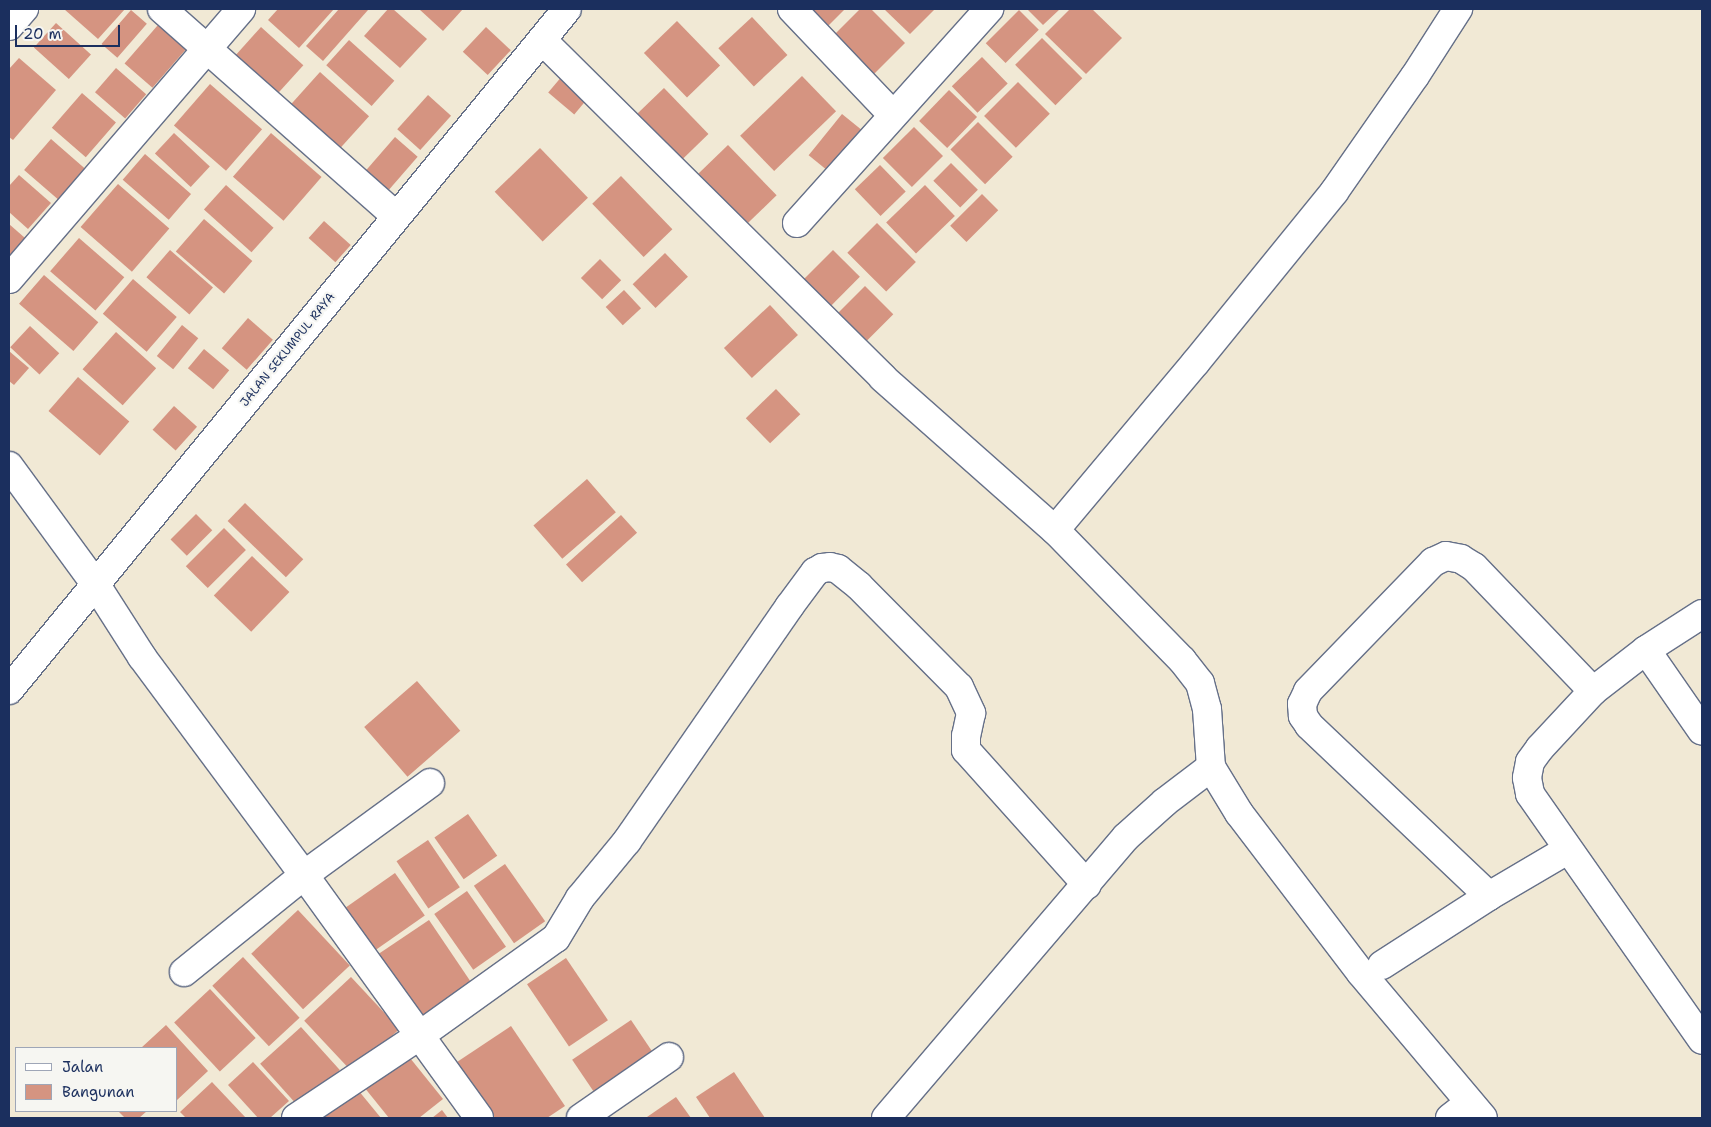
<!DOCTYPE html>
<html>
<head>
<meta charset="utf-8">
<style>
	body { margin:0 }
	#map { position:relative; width:1711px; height:1127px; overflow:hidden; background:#f1e9d5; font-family:"Shantell Sans",sans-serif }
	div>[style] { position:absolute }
	.building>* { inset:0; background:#d59481; transform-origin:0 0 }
	.roads { filter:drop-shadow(1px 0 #667088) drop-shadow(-1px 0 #667088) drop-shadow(0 1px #667088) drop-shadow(0 -1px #667088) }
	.minor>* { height:28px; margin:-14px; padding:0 14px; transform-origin:14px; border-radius:14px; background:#fff }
	.secondary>* { height:28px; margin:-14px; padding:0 14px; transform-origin:14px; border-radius:14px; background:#fff }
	span { translate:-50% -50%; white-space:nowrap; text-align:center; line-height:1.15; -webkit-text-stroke:4.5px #f6f6f2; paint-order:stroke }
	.street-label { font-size:12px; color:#1b2f5e }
	.frame { position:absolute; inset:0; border:10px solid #1b2f5e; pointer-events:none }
	.legend { position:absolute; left:15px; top:1047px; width:162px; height:65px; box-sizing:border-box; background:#f6f6f2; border:1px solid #9ea6b7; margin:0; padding:6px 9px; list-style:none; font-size:15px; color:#1b2f5e }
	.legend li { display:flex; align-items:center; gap:10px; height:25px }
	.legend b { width:25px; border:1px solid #9ea6b7 }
	.scale { position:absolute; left:15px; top:25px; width:105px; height:22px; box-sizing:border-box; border:2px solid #1b2f5e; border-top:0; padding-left:6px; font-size:15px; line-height:18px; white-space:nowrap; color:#1b2f5e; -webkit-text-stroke:4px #f6f6f2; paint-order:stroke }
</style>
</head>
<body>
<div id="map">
	<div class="building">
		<div style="clip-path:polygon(64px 9px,125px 9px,98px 39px)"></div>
		<div style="clip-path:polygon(278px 9px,334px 9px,299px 48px,268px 20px)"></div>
		<div style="clip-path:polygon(339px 9px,368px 10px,323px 61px,306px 46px)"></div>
		<div style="clip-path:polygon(388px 9px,393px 9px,427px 39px,400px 68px,364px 36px)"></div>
		<div style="clip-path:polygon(419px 9px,463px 9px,443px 31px)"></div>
		<div style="clip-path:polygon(804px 9px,845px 9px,824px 30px)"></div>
		<div style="clip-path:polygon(860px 9px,871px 9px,905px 43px,874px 74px,835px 34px)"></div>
		<div style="clip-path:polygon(884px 9px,935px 9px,910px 34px)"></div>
		<div style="clip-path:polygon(1027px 9px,1060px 9px,1043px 25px)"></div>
		<div style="clip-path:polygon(1070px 9px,1092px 9px,1122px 38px,1086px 74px,1045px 34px)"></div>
		<div style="left:131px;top:10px;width:21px;height:45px;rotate:41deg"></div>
		<div style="left:1019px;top:10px;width:28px;height:47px;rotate:45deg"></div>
		<div style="left:752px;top:17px;width:52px;height:46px;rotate:47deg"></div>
		<div style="left:677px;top:21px;width:62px;height:46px;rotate:46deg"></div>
		<div style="left:56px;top:23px;width:47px;height:33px;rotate:42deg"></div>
		<div style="left:158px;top:25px;width:37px;height:51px;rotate:41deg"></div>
		<div style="left:261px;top:27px;width:57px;height:41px;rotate:42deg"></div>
		<div style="left:486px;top:27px;width:34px;height:34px;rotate:43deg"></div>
		<div style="left:1042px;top:38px;width:57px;height:38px;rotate:45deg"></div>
		<div style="left:349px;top:40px;width:61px;height:34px;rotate:42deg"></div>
		<div style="left:982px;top:57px;width:37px;height:42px;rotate:46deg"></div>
		<div style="clip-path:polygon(19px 58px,56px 90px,13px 140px,9px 137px,9px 69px)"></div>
		<div style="left:116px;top:68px;width:40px;height:32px;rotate:41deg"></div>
		<div style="left:320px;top:72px;width:66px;height:50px;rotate:42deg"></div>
		<div style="left:563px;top:75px;width:34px;height:23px;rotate:40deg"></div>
		<div style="left:802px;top:76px;width:49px;height:86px;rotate:46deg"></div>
		<div style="left:1018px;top:82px;width:45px;height:48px;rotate:45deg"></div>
		<div style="left:210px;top:84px;width:69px;height:55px;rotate:41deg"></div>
		<div style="left:664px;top:88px;width:64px;height:43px;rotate:46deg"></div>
		<div style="left:949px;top:90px;width:39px;height:43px;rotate:44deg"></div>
		<div style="left:82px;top:93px;width:45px;height:46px;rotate:41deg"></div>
		<div style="left:428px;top:95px;width:31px;height:46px;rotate:42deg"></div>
		<div style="left:842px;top:114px;width:27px;height:53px;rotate:39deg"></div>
		<div style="left:978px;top:122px;width:49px;height:39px;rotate:45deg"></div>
		<div style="left:914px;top:127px;width:41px;height:44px;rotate:45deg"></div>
		<div style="left:174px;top:133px;width:49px;height:28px;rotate:43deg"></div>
		<div style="left:271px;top:133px;width:67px;height:58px;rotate:41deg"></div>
		<div style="left:395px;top:137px;width:30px;height:50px;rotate:41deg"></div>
		<div style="left:51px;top:139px;width:46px;height:41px;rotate:41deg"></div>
		<div style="left:728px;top:145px;width:70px;height:41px;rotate:46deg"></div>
		<div style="left:540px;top:148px;width:69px;height:63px;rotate:46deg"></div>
		<div style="left:145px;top:154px;width:61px;height:34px;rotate:41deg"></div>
		<div style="left:951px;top:163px;width:38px;height:25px;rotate:45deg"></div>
		<div style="left:880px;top:165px;width:37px;height:35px;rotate:46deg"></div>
		<div style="clip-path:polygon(19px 175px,51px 203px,28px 229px,9px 212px,9px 186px)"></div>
		<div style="left:621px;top:176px;width:74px;height:40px;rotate:46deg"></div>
		<div style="left:118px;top:184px;width:68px;height:57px;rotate:41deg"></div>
		<div style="left:226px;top:185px;width:64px;height:33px;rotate:42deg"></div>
		<div style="left:925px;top:185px;width:43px;height:54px;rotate:46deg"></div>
		<div style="left:982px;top:194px;width:23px;height:45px;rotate:45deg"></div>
		<div style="left:204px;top:219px;width:64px;height:43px;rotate:41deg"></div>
		<div style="left:324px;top:221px;width:36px;height:23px;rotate:42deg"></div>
		<div style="left:877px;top:223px;width:55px;height:42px;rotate:45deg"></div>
		<div style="clip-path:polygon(9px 224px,25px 238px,9px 257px)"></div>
		<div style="left:79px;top:238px;width:60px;height:44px;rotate:41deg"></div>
		<div style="left:170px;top:250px;width:57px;height:36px;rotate:41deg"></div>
		<div style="left:833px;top:250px;width:38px;height:46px;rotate:45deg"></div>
		<div style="left:665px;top:253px;width:33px;height:45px;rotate:46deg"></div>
		<div style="left:600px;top:259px;width:30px;height:27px;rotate:45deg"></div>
		<div style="left:44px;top:275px;width:72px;height:38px;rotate:41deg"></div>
		<div style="left:133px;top:279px;width:58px;height:46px;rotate:41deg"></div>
		<div style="left:865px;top:286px;width:40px;height:41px;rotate:45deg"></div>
		<div style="left:624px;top:290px;width:25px;height:25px;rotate:47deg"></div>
		<div style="left:770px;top:305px;width:41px;height:63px;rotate:47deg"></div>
		<div style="left:248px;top:318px;width:33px;height:40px;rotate:41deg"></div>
		<div style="left:182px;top:325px;width:21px;height:40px;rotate:39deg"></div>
		<div style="left:30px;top:326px;width:40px;height:29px;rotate:43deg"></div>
		<div style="left:116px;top:332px;width:54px;height:50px;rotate:42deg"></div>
		<div style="left:204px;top:349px;width:33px;height:25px;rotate:40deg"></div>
		<div style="clip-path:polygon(9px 351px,29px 368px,14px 385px,9px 381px)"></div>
		<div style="left:78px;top:377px;width:68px;height:45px;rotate:41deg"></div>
		<div style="left:776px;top:389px;width:35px;height:42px;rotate:46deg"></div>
		<div style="left:174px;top:406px;width:31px;height:32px;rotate:42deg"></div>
		<div style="left:587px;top:479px;width:44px;height:71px;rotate:49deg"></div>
		<div style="left:245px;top:503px;width:81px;height:25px;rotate:44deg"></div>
		<div style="left:196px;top:514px;width:23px;height:36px;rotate:45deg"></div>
		<div style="left:621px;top:515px;width:24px;height:74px;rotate:48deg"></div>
		<div style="left:224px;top:528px;width:31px;height:54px;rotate:45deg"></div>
		<div style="left:252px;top:556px;width:52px;height:55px;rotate:44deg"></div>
		<div style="left:417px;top:681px;width:66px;height:70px;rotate:49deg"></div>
		<div style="left:468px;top:814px;width:51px;height:41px;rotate:55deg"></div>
		<div style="left:428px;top:840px;width:57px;height:38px;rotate:56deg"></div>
		<div style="left:505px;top:864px;width:70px;height:38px;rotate:55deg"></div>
		<div style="left:395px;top:873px;width:52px;height:61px;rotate:55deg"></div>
		<div style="left:467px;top:891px;width:68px;height:40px;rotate:55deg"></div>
		<div style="left:298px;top:910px;width:76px;height:64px;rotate:47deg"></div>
		<div style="left:429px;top:920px;width:77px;height:61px;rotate:56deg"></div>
		<div style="left:243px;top:957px;width:83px;height:42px;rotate:47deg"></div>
		<div style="left:566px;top:958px;width:75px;height:47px;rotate:56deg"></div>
		<div style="left:351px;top:977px;width:71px;height:64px;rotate:47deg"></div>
		<div style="left:210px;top:989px;width:67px;height:49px;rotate:47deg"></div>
		<div style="left:631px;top:1020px;width:46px;height:71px;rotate:56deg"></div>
		<div style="clip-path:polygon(166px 1025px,208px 1071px,176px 1101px,176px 1048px,141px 1048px)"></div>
		<div style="clip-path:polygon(511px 1026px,565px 1106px,547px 1118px,495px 1118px,457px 1062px)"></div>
		<div style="left:301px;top:1027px;width:58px;height:55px;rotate:48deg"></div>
		<div style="clip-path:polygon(406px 1053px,443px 1099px,419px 1118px,389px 1118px,364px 1087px)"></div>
		<div style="clip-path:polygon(253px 1062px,289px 1101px,270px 1118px,258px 1118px,228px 1085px)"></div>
		<div style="clip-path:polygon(734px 1072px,765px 1118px,710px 1118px,696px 1097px)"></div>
		<div style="clip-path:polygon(212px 1082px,246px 1118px,186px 1118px,180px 1112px)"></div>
		<div style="clip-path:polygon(358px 1090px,381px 1118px,322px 1118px)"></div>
		<div style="clip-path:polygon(676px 1097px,691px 1118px,648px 1118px,647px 1117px)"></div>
		<div style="clip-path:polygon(442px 1110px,448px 1118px,432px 1118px)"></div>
		<div style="clip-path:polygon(118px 1111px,147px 1111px,139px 1118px,125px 1118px)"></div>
	</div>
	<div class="roads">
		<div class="minor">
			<div style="left:162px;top:9px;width:312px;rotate:41.5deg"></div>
			<div style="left:792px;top:9px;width:146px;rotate:46.4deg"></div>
			<div style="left:9px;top:26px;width:23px;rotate:-49deg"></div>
			<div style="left:542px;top:40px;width:480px;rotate:44.7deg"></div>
			<div style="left:883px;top:378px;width:230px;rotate:41.5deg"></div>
			<div style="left:1055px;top:530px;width:182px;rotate:45.7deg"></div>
			<div style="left:1182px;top:660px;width:29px;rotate:52deg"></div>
			<div style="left:1200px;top:683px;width:27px;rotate:75deg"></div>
			<div style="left:1207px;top:709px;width:58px;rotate:86.1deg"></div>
			<div style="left:1211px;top:767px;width:54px;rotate:58.7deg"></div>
			<div style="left:1239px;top:813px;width:201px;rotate:52.7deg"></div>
			<div style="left:1361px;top:973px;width:189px;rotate:49.9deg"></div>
			<div style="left:797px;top:223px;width:288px;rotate:-48.1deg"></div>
			<div style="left:9px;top:279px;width:356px;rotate:-49.3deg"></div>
			<div style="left:9px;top:466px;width:147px;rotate:53.8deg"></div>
			<div style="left:96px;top:585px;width:85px;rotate:57.4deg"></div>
			<div style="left:142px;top:657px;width:272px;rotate:53.4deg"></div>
			<div style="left:304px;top:875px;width:299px;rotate:54.2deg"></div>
			<div style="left:1055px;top:530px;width:219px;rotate:-50deg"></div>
			<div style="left:1196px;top:362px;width:219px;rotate:-50.9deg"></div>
			<div style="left:1334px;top:192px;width:141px;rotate:-55.1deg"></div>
			<div style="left:1415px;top:76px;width:80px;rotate:-57.3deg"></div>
			<div style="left:1702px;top:614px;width:67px;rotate:147.3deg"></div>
			<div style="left:1646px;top:650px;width:67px;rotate:142.3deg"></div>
			<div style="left:1593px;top:691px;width:78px;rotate:132.9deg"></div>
			<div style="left:1540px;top:748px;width:17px;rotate:126deg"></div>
			<div style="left:1530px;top:762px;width:16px;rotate:101deg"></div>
			<div style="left:1527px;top:778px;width:16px;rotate:79deg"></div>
			<div style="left:1530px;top:794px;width:300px;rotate:55deg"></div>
			<div style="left:1646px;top:650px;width:98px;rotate:55.3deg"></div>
			<div style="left:1489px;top:896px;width:248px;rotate:-136.5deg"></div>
			<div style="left:1309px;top:725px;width:11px;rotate:-124deg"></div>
			<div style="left:1303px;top:716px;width:12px;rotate:-95deg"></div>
			<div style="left:1302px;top:704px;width:14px;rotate:-65deg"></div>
			<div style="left:1308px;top:691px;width:180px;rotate:-45.9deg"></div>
			<div style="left:1433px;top:562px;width:14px;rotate:-25deg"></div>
			<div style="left:1446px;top:556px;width:15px;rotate:11deg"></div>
			<div style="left:1461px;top:559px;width:15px;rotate:32deg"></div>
			<div style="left:1474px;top:567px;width:172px;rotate:46.2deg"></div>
			<div style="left:1382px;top:965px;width:127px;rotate:-32.8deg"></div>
			<div style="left:1489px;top:896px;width:91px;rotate:-30.5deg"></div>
			<div style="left:184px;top:972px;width:154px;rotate:-38.9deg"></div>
			<div style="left:304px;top:875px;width:156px;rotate:-36.1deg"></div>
			<div style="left:296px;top:1118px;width:148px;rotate:-33.7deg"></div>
			<div style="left:419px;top:1036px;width:168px;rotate:-35.6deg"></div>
			<div style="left:556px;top:938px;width:47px;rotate:-59deg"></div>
			<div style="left:580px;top:898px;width:74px;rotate:-50.5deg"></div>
			<div style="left:627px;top:841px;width:285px;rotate:-55.3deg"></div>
			<div style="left:789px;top:607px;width:44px;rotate:-53.4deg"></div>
			<div style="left:815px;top:572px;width:8px;rotate:-30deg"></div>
			<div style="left:822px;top:568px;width:8px;rotate:-7deg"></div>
			<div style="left:830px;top:567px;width:8px;rotate:14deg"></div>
			<div style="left:838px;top:569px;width:27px;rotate:39deg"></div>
			<div style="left:859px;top:586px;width:142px;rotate:45.3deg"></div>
			<div style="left:959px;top:687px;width:29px;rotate:65deg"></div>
			<div style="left:971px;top:713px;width:24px;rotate:102deg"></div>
			<div style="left:966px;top:736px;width:14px;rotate:90deg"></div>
			<div style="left:966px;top:750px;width:181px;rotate:48.1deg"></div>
			<div style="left:581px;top:1118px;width:107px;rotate:-34.7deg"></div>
			<div style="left:886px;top:1118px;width:370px;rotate:-49.5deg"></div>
			<div style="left:1126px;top:837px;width:52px;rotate:-41.9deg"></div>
			<div style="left:1165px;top:802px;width:58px;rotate:-37.3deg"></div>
			<div style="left:1450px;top:1118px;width:24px;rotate:-38deg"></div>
		</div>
		<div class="secondary">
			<div style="left:9px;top:690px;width:880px;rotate:-50.67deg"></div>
		</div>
	</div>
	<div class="street-label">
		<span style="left:288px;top:350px;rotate:-51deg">JALAN SEKUMPUL RAYA</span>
	</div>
	<div class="frame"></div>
	<ul class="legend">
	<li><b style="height:6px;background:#fff"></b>Jalan</li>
	<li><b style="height:14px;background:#d59481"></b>Bangunan</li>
	</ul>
	<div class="scale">20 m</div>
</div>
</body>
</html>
